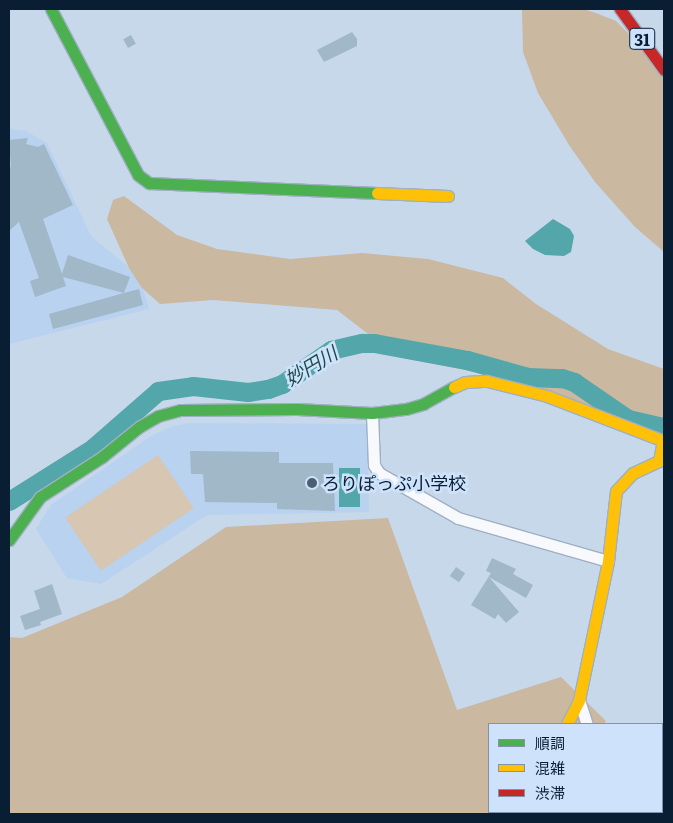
<!DOCTYPE html>
<html>
<head>
<meta charset="utf-8">
<style>
	body { margin:0 }
	#map { position:relative; width:673px; height:823px; overflow:hidden; background:#c7d8eb; font-family:Literata,"Noto Sans JP",serif }
	div>[style] { position:absolute }
	.built>* { inset:0; background:#b8d2f0 }
	.green>* { inset:0; background:#d7c6b1; transform-origin:0 0 }
	.forest>* { inset:0; background:#cab8a0 }
	.water>* { inset:0; background:#53a6a9; transform-origin:0 0 }
	.river>* { height:19px; margin:-9.5px; padding:0 9.5px; transform-origin:9.5px; border-radius:9.5px; background:#53a6a9 }
	.building>* { inset:0; background:#a0b8c8; transform-origin:0 0 }
	.roads { filter:drop-shadow(1px 0 #9fb0c3) drop-shadow(-1px 0 #9fb0c3) drop-shadow(0 1px #9fb0c3) drop-shadow(0 -1px #9fb0c3) }
	.street>* { height:11px; margin:-5.5px; padding:0 5.5px; transform-origin:5.5px; border-radius:5.5px; background:#f7f9fc }
	.fast>* { height:11px; margin:-5.5px; padding:0 5.5px; transform-origin:5.5px; border-radius:5.5px; background:#4caf50 }
	.slow>* { height:11px; margin:-5.5px; padding:0 5.5px; transform-origin:5.5px; border-radius:5.5px; background:#ffc107 }
	.jam>* { height:11px; margin:-5.5px; padding:0 5.5px; transform-origin:5.5px; border-radius:5.5px; background:#c62828 }
	.dots>* { width:14px; height:14px; translate:-50% -50%; box-sizing:border-box; border:2px solid #cee3fb; border-radius:50% }
	span { translate:-50% -50%; white-space:nowrap; text-align:center; line-height:1.15; -webkit-text-stroke:5px #cee3fb; paint-order:stroke }
	.shield-label span { padding:1px 4px; background:#cee3fb; border:1px solid; border-radius:4px; -webkit-text-stroke-width:0 }
	.shield-label { font-size:16px; color:#091d33; font-weight:700 }
	.poi-label { font-size:18px; color:#091d33 }
	.left { translate:0 -50%; text-align:left }
	.water-label { font-size:19px; color:#1c4a48; font-style:italic }
	.frame { position:absolute; inset:0; border:10px solid #091d33; pointer-events:none }
	.legend { position:absolute; left:488px; top:723px; width:175px; height:90px; box-sizing:border-box; background:#cee3fb; border:1px solid #7f94ab; margin:0; padding:6px 9px; list-style:none; font-size:15px; color:#091d33 }
	.legend li { display:flex; align-items:center; gap:10px; height:25px }
	.legend b { width:25px; border:1px solid #7f94ab }
</style>
</head>
<body>
<div id="map">
	<div class="built">
		<div style="clip-path:polygon(9px 129px,26px 131px,47px 143px,91px 236px,139px 276px,149px 309px,9px 344px)"></div>
		<div style="clip-path:polygon(188px 423px,367px 424px,369px 512px,207px 515px,101px 584px,67px 578px,36px 529px,51px 505px,151px 436px,171px 427px)"></div>
	</div>
	<div class="green">
		<div style="left:158px;top:455px;width:64px;height:112px;rotate:56deg"></div>
	</div>
	<div class="forest">
		<div style="clip-path:polygon(522px 9px,583px 9px,596px 13px,616px 21px,653px 58px,664px 80px,664px 252px,635px 227px,595px 182px,569px 145px,538px 93px,523px 52px)"></div>
		<div style="clip-path:polygon(124px 196px,177px 235px,217px 249px,290px 259px,362px 253px,428px 259px,503px 278px,536px 304px,608px 349px,664px 369px,664px 443px,496px 376px,398px 357px,337px 310px,213px 300px,160px 304px,142px 288px,129px 268px,107px 219px,113px 200px)"></div>
		<div style="clip-path:polygon(388px 518px,457px 710px,561px 677px,606px 721px,604px 724px,489px 724px,489px 812px,577px 812px,576px 814px,9px 814px,9px 637px,22px 638px,122px 597px,226px 527px)"></div>
	</div>
	<div class="water">
		<div style="clip-path:polygon(553px 219px,570px 229px,574px 236px,571px 252px,564px 256px,545px 255px,533px 249px,525px 241px)"></div>
		<div style="left:339px;top:468px;width:21px;height:39px"></div>
	</div>
	<div class="river">
		<div style="left:9px;top:501px;width:99px;rotate:-32.2deg"></div>
		<div style="left:93px;top:448px;width:86px;rotate:-41.2deg"></div>
		<div style="left:158px;top:391px;width:35px;rotate:-8deg"></div>
		<div style="left:193px;top:386px;width:55px;rotate:6.2deg"></div>
		<div style="left:248px;top:392px;width:20px;rotate:-9deg"></div>
		<div style="left:268px;top:389px;width:15px;rotate:-20deg"></div>
		<div style="left:282px;top:384px;width:60px;rotate:-34.8deg"></div>
		<div style="left:331px;top:350px;width:32px;rotate:-13deg"></div>
		<div style="left:362px;top:343px;width:12px"></div>
		<div style="left:374px;top:343px;width:95px;rotate:10.4deg"></div>
		<div style="left:467px;top:360px;width:63px;rotate:15.6deg"></div>
		<div style="left:528px;top:377px;width:34px;rotate:2deg"></div>
		<div style="left:562px;top:378px;width:13px;rotate:18deg"></div>
		<div style="left:574px;top:382px;width:65px;rotate:34.4deg"></div>
		<div style="left:628px;top:419px;width:37px;rotate:13deg"></div>
	</div>
	<div class="building">
		<div style="clip-path:polygon(352px 32px,357px 39px,357px 46px,324px 62px,317px 50px)"></div>
		<div style="left:131px;top:35px;width:10px;height:9px;rotate:61deg"></div>
		<div style="clip-path:polygon(28px 138px,26px 144px,38px 147px,44px 144px,73px 205px,43px 219px,62px 274px,68px 255px,130px 277px,124px 293px,139px 289px,143px 305px,53px 329px,49px 314px,124px 293px,63px 277px,66px 286px,35px 297px,30px 281px,39px 278px,19px 222px,9px 231px,9px 168px,11px 167px,9px 140px)"></div>
		<div style="clip-path:polygon(190px 451px,279px 452px,279px 463px,333px 463px,335px 511px,277px 509px,277px 503px,205px 502px,203px 474px,191px 474px)"></div>
		<div style="clip-path:polygon(492px 558px,516px 569px,513px 574px,533px 585px,526px 598px,489px 577px,519px 612px,506px 623px,498px 614px,495px 619px,471px 605px,491px 573px,486px 571px)"></div>
		<div style="left:456px;top:567px;width:11px;height:11px;rotate:34deg"></div>
		<div style="clip-path:polygon(52px 584px,62px 614px,40px 622px,41px 625px,25px 630px,20px 616px,40px 609px,34px 591px)"></div>
	</div>
	<div class="roads">
		<div class="street">
			<div style="left:372px;top:413px;width:52px;rotate:87.8deg"></div>
			<div style="left:374px;top:465px;width:9px;rotate:58deg"></div>
			<div style="left:379px;top:473px;width:91px;rotate:29.7deg"></div>
			<div style="left:458px;top:518px;width:156px;rotate:16deg"></div>
			<div style="left:579px;top:700px;width:25px;rotate:72deg"></div>
			<div style="left:656px;top:812px;width:3px;rotate:45deg"></div>
			<div style="left:509px;top:814px;width:4px;rotate:-34deg"></div>
		</div>
		<div class="fast">
			<div style="left:51px;top:9px;width:187px;rotate:62.3deg"></div>
			<div style="left:138px;top:175px;width:14px;rotate:36deg"></div>
			<div style="left:149px;top:183px;width:228px;rotate:2.5deg"></div>
			<div style="left:9px;top:540px;width:53px;rotate:-54.2deg"></div>
			<div style="left:40px;top:497px;width:74px;rotate:-32.8deg"></div>
			<div style="left:102px;top:457px;width:48px;rotate:-39deg"></div>
			<div style="left:139px;top:427px;width:22px;rotate:-30deg"></div>
			<div style="left:158px;top:416px;width:23px;rotate:-15deg"></div>
			<div style="left:180px;top:410px;width:117px;rotate:-0.5deg"></div>
			<div style="left:297px;top:409px;width:75px;rotate:3.1deg"></div>
			<div style="left:372px;top:413px;width:34px;rotate:-7deg"></div>
			<div style="left:406px;top:409px;width:18px;rotate:-16deg"></div>
			<div style="left:423px;top:404px;width:35px;rotate:-29deg"></div>
		</div>
		<div class="slow">
			<div style="left:377px;top:193px;width:71px;rotate:2.4deg"></div>
			<div style="left:454px;top:387px;width:12px;rotate:-24deg"></div>
			<div style="left:465px;top:382px;width:22px;rotate:-3deg"></div>
			<div style="left:487px;top:381px;width:62px;rotate:14deg"></div>
			<div style="left:547px;top:396px;width:125px;rotate:21deg"></div>
			<div style="left:567px;top:724px;width:27px;rotate:-63deg"></div>
			<div style="left:579px;top:700px;width:142px;rotate:-78.2deg"></div>
			<div style="left:608px;top:561px;width:70px;rotate:-83.5deg"></div>
			<div style="left:616px;top:491px;width:25px;rotate:-47deg"></div>
			<div style="left:633px;top:473px;width:29px;rotate:-25deg"></div>
			<div style="left:659px;top:461px;width:20px;rotate:-79deg"></div>
		</div>
		<div class="jam">
			<div style="left:620px;top:9px;width:75px;rotate:54.2deg"></div>
		</div>
	</div>
	<div class="dots">
		<div style="left:312px;top:483px;background:#4c5e73"></div>
	</div>
	<div class="shield-label">
		<span style="left:642px;top:39px">31</span>
	</div>
	<div class="poi-label">
		<span class="left" style="left:322px;top:483px">ろりぽっぷ小学校</span>
	</div>
	<div class="water-label">
		<span style="left:311px;top:366px;rotate:-31deg">妙円川</span>
	</div>
	<div class="frame"></div>
	<ul class="legend">
	<li><b style="height:6px;background:#4caf50"></b>順調</li>
	<li><b style="height:6px;background:#ffc107"></b>混雑</li>
	<li><b style="height:6px;background:#c62828"></b>渋滞</li>
	</ul>
</div>
</body>
</html>
